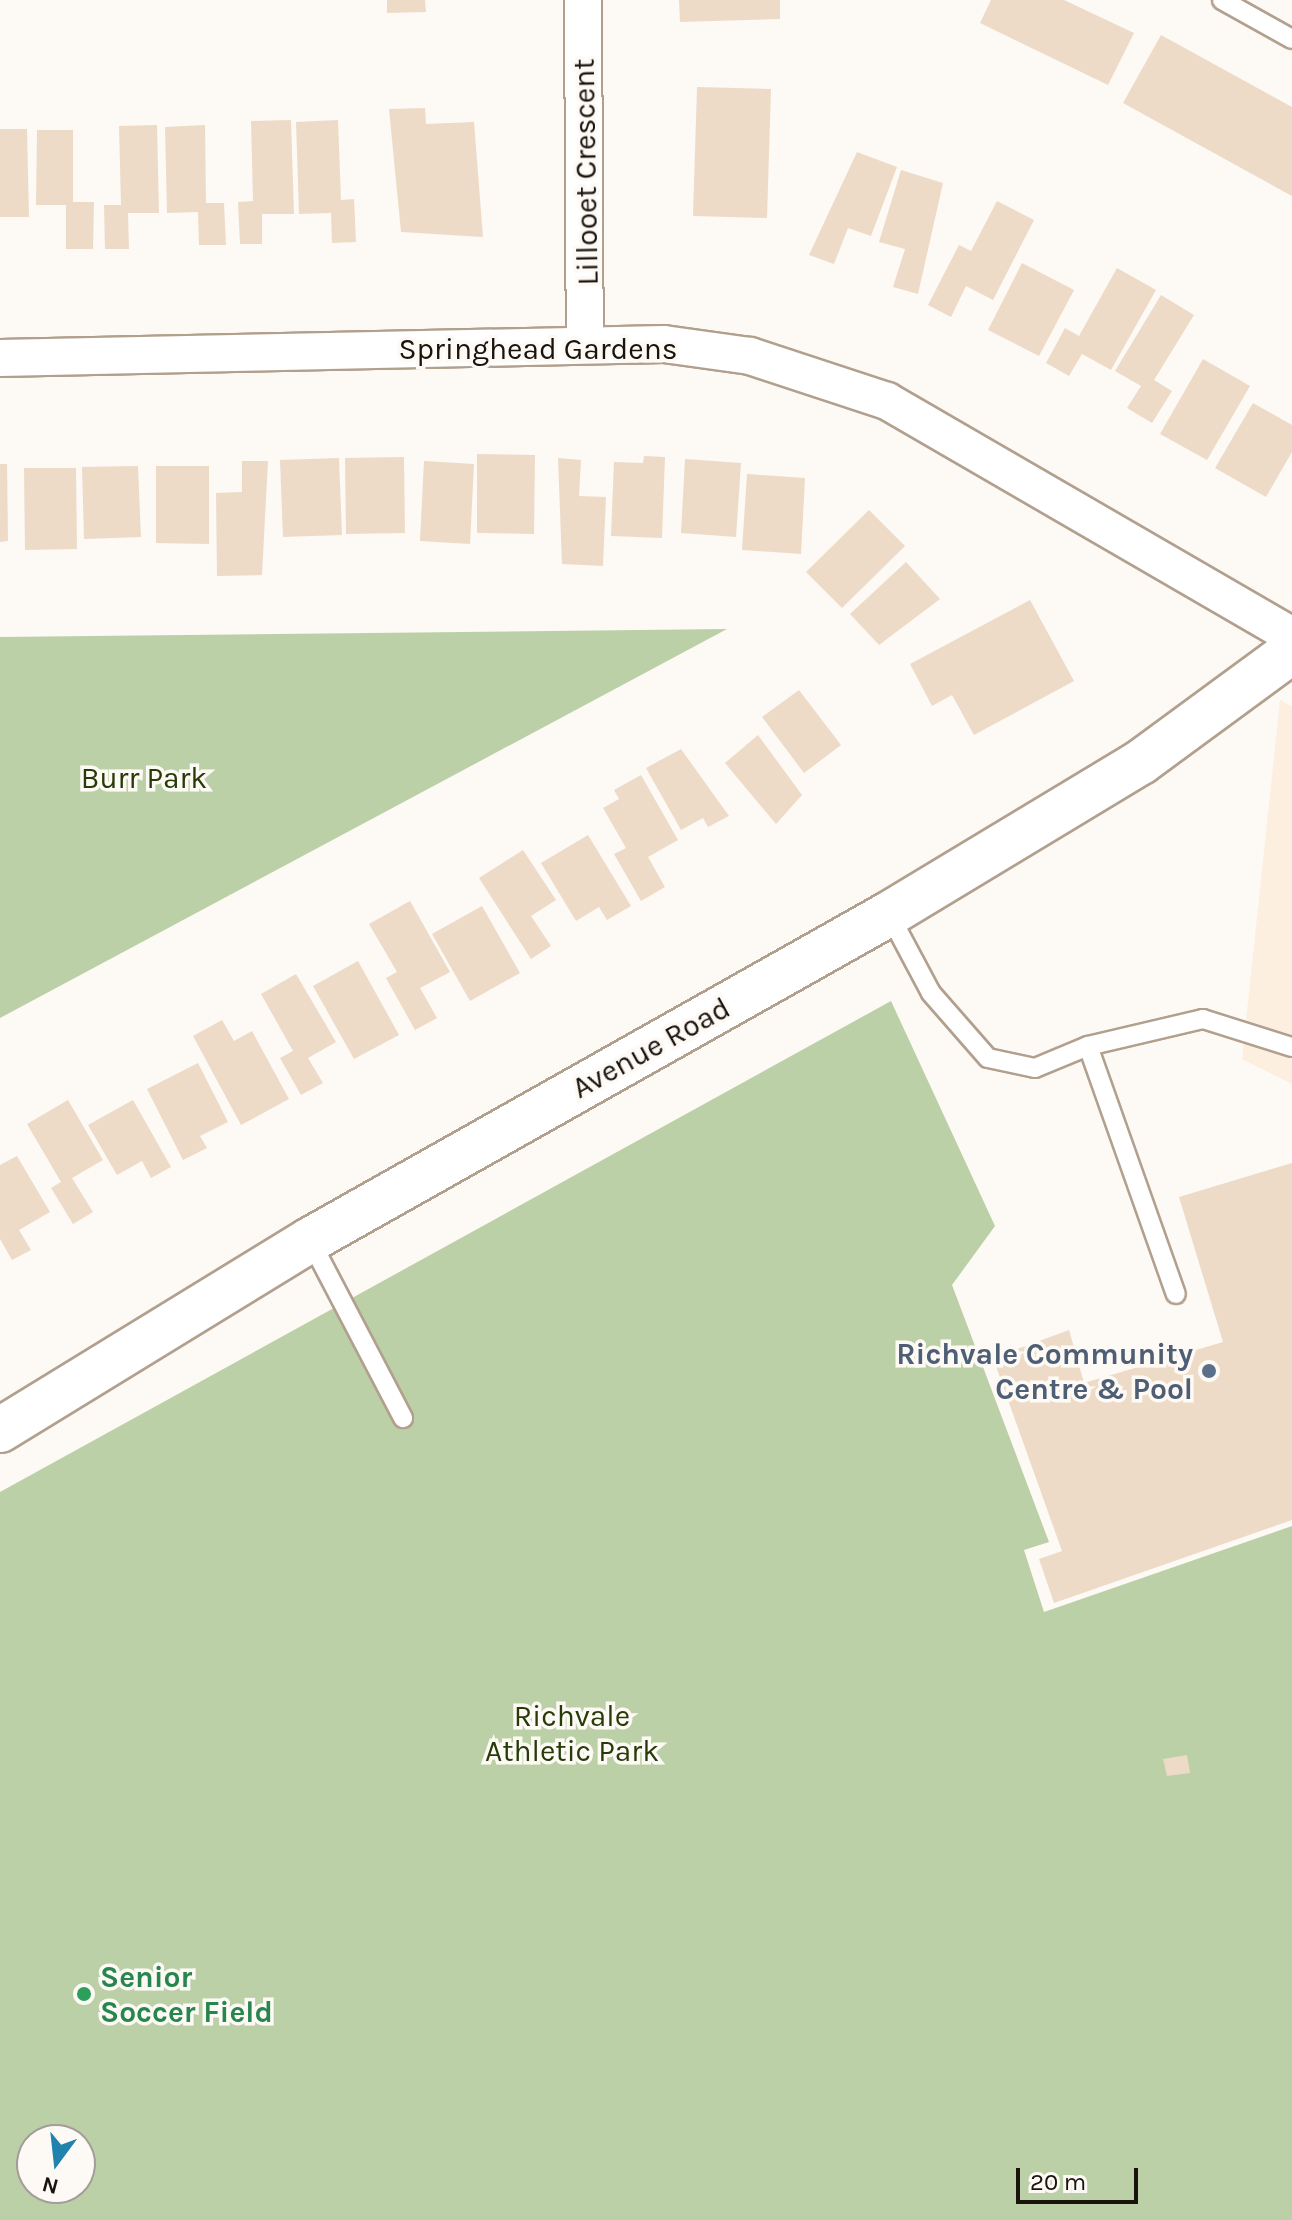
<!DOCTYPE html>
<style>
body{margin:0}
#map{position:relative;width:1292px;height:2220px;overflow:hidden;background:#fdf9f5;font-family:Karla,sans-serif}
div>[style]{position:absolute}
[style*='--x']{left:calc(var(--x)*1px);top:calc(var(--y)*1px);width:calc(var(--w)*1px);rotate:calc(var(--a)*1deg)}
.built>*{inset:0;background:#fdefdf}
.green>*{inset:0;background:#bbd0a6}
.building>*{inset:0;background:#eddbc7}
.roads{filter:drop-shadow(2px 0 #b2a08e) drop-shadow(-2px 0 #b2a08e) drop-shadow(0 2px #b2a08e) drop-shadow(0 -2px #b2a08e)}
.service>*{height:18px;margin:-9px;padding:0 9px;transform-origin:9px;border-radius:9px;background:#fff}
.minor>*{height:36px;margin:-18px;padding:0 18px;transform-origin:18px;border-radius:18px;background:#fff}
.tertiary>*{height:44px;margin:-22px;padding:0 22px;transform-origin:22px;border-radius:22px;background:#fff}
.dots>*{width:22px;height:22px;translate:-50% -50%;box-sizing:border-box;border:4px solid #fdf9f5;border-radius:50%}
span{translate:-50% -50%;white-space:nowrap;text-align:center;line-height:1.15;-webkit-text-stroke:7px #fdf9f5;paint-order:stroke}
.street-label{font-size:30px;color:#19130c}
.park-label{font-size:30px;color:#273b09}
.service-label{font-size:30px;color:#4e5e75;font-weight:700}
.right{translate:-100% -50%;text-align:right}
.leisure-label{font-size:30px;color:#27864d;font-weight:700}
.left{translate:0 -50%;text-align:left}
.north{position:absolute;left:16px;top:2124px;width:80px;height:80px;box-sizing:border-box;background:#fdf9f5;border:2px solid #a29d98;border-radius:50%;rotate:195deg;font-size:22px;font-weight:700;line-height:32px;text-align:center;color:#19130c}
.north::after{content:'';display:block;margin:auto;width:28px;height:36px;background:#2082ad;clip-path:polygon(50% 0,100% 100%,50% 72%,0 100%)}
.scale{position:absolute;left:1016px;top:2168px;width:122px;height:36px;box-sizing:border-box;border:4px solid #19130c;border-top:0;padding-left:10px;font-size:24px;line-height:28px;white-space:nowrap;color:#19130c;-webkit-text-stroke:6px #fdf9f5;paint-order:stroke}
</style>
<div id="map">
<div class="built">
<div style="clip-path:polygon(1280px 700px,1292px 707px,1292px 1084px,1242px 1059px)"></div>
</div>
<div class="green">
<div style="clip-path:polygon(727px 629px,0 1018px,0 637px)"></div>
<div style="clip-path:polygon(evenodd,891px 1001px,995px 1226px,952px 1285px,1049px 1542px,1024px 1550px,1044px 1612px,1292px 1526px,1292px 2220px,0 2220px,0 1492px,891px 1001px,32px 2140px,80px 2140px,80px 2188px,32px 2188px,32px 2140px)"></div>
</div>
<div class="building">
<div style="clip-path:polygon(387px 0,425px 0,426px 12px,387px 13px)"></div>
<div style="clip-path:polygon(679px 0,780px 0,780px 19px,680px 22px)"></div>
<div style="clip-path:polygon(991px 0,1064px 0,1134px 33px,1108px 85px,980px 23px)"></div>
<div style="clip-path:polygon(1161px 35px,1292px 107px,1292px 196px,1123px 103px)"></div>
<div style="clip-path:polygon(697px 87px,771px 89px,767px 218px,693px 216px)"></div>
<div style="clip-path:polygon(425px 108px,426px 124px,474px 122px,483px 237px,401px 232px,389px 109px)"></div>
<div style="clip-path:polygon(291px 120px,294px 214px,262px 214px,262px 244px,240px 244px,238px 202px,253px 201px,251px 121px)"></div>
<div style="clip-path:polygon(338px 120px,341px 200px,354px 199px,356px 242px,332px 243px,331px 213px,299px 214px,296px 122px)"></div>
<div style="clip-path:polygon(157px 125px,159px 213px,128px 213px,129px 249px,105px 249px,104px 205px,121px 205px,119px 126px)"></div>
<div style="clip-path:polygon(205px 125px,206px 203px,224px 203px,226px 245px,199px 245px,198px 212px,167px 213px,165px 127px)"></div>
<div style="clip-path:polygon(0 129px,27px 129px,29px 217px,0 217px)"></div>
<div style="clip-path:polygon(37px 130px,73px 130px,73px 202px,94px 202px,93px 249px,66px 249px,66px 205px,36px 205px)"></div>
<div style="clip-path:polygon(857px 152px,897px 167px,871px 236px,848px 228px,834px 264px,809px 255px)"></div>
<div style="clip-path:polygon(901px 170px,943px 183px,918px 294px,893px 287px,905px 249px,879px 242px)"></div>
<div style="clip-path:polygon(997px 201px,1034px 220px,993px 300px,966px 286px,951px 317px,928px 305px,959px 245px,971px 251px)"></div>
<div style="clip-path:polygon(1022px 263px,1074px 290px,1039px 356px,988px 330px)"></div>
<div style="clip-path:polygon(1117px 268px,1156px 290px,1111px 370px,1082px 354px,1069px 376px,1046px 363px,1065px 328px,1079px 336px)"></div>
<div style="clip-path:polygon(1161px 295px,1194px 315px,1154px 380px,1172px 391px,1152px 423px,1127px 408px,1141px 386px,1115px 371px)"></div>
<div style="clip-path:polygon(1203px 359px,1250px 386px,1207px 460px,1160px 434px)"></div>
<div style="clip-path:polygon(1253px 403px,1292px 425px,1292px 452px,1266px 497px,1215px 468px)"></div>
<div style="clip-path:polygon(477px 454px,535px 455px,534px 534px,477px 533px)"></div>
<div style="clip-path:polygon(644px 456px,665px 457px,662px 538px,611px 536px,614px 462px,643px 463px)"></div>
<div style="clip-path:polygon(404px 457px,405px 533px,346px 534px,345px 458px)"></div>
<div style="clip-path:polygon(339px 458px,342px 535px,283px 537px,280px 460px)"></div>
<div style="clip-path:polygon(558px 458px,581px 460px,579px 496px,606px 497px,603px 566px,562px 564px)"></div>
<div style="clip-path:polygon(685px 459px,741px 463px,736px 537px,681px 533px)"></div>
<div style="clip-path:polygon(242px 461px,268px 461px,262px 575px,217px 576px,216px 493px,242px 492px)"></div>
<div style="clip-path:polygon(424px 461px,474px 464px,470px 544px,420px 541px)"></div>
<div style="clip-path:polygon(0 464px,7px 464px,8px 541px,0 542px)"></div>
<div style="clip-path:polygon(138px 466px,141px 537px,84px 539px,82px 467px)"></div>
<div style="clip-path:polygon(156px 466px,209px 466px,209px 544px,156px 543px)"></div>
<div style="clip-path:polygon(24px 468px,76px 468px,77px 549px,25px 550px)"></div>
<div style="clip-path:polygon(747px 474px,805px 478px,801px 554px,742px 550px)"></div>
<div style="clip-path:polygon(869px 510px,905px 546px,842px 608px,806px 572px)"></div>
<div style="clip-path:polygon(906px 562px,940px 599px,879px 645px,850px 614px)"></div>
<div style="clip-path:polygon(1030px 600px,1074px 681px,974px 735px,952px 695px,932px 706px,910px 664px)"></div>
<div style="clip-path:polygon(799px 690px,841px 745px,804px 773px,762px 717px)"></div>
<div style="clip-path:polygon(758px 735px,802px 795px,776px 824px,725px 763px)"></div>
<div style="clip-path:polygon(681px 749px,729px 816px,708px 827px,703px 818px,681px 830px,646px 768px)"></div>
<div style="clip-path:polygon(641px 775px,678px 840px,648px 857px,665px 887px,641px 901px,614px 854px,626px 848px,603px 808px,619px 799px,614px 790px)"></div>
<div style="clip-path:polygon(588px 835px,631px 906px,607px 920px,599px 907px,576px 921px,541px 863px)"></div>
<div style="clip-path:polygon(523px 850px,556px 900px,531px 916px,551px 946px,531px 959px,479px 878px)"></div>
<div style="clip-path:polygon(410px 901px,450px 972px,420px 988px,437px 1018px,415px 1030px,386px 978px,397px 972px,369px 924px)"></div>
<div style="clip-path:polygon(482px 906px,520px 973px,470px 1001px,432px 934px)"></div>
<div style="clip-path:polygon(358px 961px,399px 1035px,354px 1059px,313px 986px)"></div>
<div style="clip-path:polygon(296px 974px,336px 1042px,308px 1058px,323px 1083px,301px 1095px,280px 1058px,293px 1051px,261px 994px)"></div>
<div style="clip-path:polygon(222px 1020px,234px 1041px,252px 1031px,289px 1099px,241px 1125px,193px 1036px)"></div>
<div style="clip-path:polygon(198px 1063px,228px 1122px,200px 1136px,207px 1148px,183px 1160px,147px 1089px)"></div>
<div style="clip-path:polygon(68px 1100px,103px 1160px,72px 1178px,93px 1212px,73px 1224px,51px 1188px,61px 1182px,27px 1124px)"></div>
<div style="clip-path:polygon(133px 1100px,171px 1167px,151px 1178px,142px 1161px,117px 1175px,88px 1125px)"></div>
<div style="clip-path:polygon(17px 1156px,50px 1212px,19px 1230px,31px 1250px,12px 1260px,0 1239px,0 1165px)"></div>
<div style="clip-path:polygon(1292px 1163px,1292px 1520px,1054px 1603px,1039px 1559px,1062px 1551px,993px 1358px,1069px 1330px,1084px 1383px,1223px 1342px,1179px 1197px)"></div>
<div style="clip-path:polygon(1187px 1755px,1190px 1773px,1167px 1776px,1163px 1759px)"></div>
</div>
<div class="roads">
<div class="service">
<div style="--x:1222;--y:0;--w:80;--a:29.1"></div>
<div style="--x:889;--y:914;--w:89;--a:62"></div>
<div style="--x:931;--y:993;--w:86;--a:48.8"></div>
<div style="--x:988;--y:1058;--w:48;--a:12"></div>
<div style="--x:1035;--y:1068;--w:57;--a:-22.5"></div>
<div style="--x:1088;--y:1046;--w:118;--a:-13.2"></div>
<div style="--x:1203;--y:1019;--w:93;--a:17.5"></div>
<div style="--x:1088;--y:1046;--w:263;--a:70.5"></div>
<div style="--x:310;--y:1240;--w:201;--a:62.4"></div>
</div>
<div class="minor">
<div style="--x:583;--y:0;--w:345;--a:89.7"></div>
<div style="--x:0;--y:358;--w:664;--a:-1.21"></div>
<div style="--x:664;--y:344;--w:87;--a:7.9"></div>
<div style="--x:750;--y:356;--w:144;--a:18.2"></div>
<div style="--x:887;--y:401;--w:468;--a:30.1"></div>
</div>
<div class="tertiary">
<div style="--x:0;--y:1430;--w:364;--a:-31.5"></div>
<div style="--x:310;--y:1240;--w:664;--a:-29.38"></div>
<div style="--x:889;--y:914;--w:294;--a:-31.1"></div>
<div style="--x:1141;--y:762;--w:187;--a:-36.3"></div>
</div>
</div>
<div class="dots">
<div style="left:1209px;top:1371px;background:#5c6f8a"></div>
<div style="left:84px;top:1994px;background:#2e9e5b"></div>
</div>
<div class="street-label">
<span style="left:586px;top:172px;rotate:-91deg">Lillooet Crescent</span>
<span style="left:538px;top:349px">Springhead Gardens</span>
<span style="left:651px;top:1048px;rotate:-29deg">Avenue Road</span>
</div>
<div class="park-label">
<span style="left:144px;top:778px">Burr Park</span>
<span style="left:572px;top:1733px">Richvale<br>Athletic Park</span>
</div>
<div class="service-label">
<span class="right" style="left:1193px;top:1371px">Richvale Community<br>Centre &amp; Pool</span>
</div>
<div class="leisure-label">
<span class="left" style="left:100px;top:1994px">Senior<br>Soccer Field</span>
</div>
<div class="north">N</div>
<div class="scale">20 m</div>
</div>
